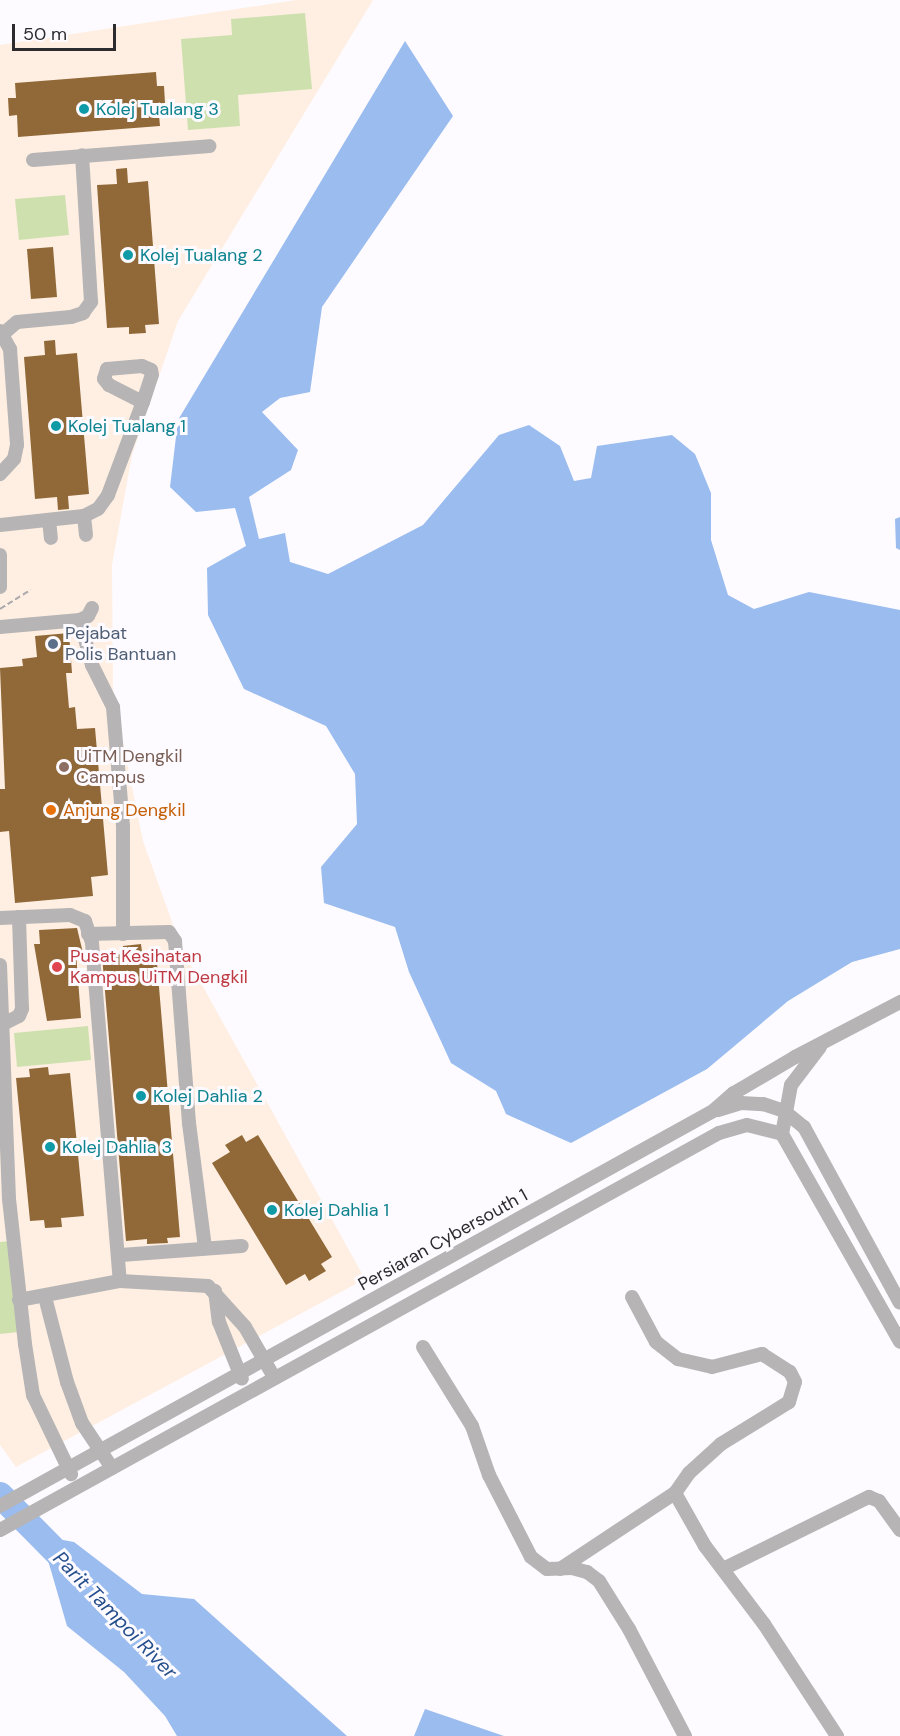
<!DOCTYPE html>
<style>
body{margin:0}
#map{position:relative;width:900px;height:1736px;overflow:hidden;background:#fdfbff;font-family:"DM Sans",sans-serif}
div>[style]{position:absolute}
[style*='--x']{left:calc(var(--x)*1px);top:calc(var(--y)*1px);width:calc(var(--w)*1px);rotate:calc(var(--a)*1deg)}
.education>*{inset:0;background:#feefe2}
.green>*{inset:0;background:#cfe0af}
.water>*{inset:0;background:#9abcef}
.river>*{height:26px;margin:-13px;padding:0 13px;transform-origin:13px;border-radius:13px;background:#9abcef}
.building>*{inset:0;background:#916939}
.path>*{height:2px;margin-top:-1px;transform-origin:0;background:repeating-linear-gradient(90deg,#aba9ac 0 6px,transparent 0 9px)}
.minor>*{height:14px;margin:-7px;padding:0 7px;transform-origin:7px;border-radius:7px;background:#b6b4b5}
.dots>*{width:16px;height:16px;translate:-50% -50%;box-sizing:border-box;border:3px solid #fdfbff;border-radius:50%}
span{translate:-50% -50%;white-space:nowrap;text-align:center;line-height:1.15;-webkit-text-stroke:6px #fdfbff;paint-order:stroke}
.culture-label{font-size:18px;color:#0d838f}
.left{translate:0 -50%;text-align:left}
.service-label{font-size:18px;color:#4e5e75}
.education-label{font-size:18px;color:#785e54}
.food-label{font-size:18px;color:#c56008}
.health-label{font-size:18px;color:#be3a42}
.street-label{font-size:18px;color:#2c2b2d}
.water-label{font-size:20px;color:#254e8c;font-style:italic}
.scale{position:absolute;left:12px;top:24px;width:104px;height:27px;box-sizing:border-box;border:3px solid #2c2b2d;border-top:0;padding-left:8px;font-size:18px;line-height:21px;white-space:nowrap;color:#2c2b2d;-webkit-text-stroke:4px #fdfbff;paint-order:stroke}
</style>
<div id="map">
<div class="education">
<div style="clip-path:polygon(296px 0,373px 0,178px 321px,132px 455px,112px 565px,113px 693px,143px 841px,181px 947px,365px 1279px,16px 1467px,0 1445px,0 45px)"></div>
</div>
<div class="green">
<div style="clip-path:polygon(305px 13px,312px 89px,238px 95px,240px 126px,188px 130px,181px 39px,232px 35px,231px 19px)"></div>
<div style="clip-path:polygon(65px 195px,69px 235px,19px 240px,15px 199px)"></div>
<div style="clip-path:polygon(88px 1026px,91px 1060px,17px 1067px,14px 1033px)"></div>
<div style="clip-path:polygon(10px 1241px,18px 1332px,0 1334px,0 1242px)"></div>
</div>
<div class="water">
<div style="clip-path:polygon(405px 41px,453px 116px,322px 307px,310px 392px,280px 398px,262px 412px,298px 450px,291px 470px,249px 497px,259px 539px,285px 533px,290px 562px,328px 574px,423px 525px,499px 435px,529px 425px,560px 446px,574px 481px,591px 478px,597px 446px,672px 435px,695px 454px,711px 493px,711px 540px,728px 595px,754px 609px,809px 592px,900px 610px,900px 949px,852px 962px,788px 1001px,707px 1069px,571px 1143px,506px 1114px,496px 1091px,451px 1063px,409px 972px,395px 927px,324px 903px,321px 867px,357px 824px,355px 774px,326px 726px,244px 689px,208px 615px,207px 568px,246px 546px,235px 508px,196px 512px,170px 487px,178px 420px)"></div>
<div style="clip-path:polygon(900px 517px,900px 550px,896px 548px,895px 519px)"></div>
<div style="clip-path:polygon(41px 1536px,74px 1542px,142px 1594px,194px 1599px,347px 1736px,177px 1736px,165px 1716px,124px 1672px,67px 1626px)"></div>
<div style="clip-path:polygon(425px 1709px,504px 1736px,414px 1736px)"></div>
</div>
<div class="river">
<div style="--x:0;--y:1495;--w:93;--a:45.4"></div>
</div>
<div class="building">
<div style="clip-path:polygon(156px 72px,157px 86px,164px 86px,165px 103px,158px 104px,160px 126px,18px 137px,17px 115px,9px 116px,8px 98px,16px 98px,15px 83px)"></div>
<div style="clip-path:polygon(127px 168px,128px 183px,148px 181px,159px 324px,145px 325px,146px 333px,129px 334px,129px 327px,107px 328px,97px 185px,117px 184px,116px 169px)"></div>
<div style="clip-path:polygon(53px 247px,57px 297px,31px 299px,27px 249px)"></div>
<div style="clip-path:polygon(55px 340px,56px 355px,77px 353px,89px 494px,68px 496px,69px 509px,58px 510px,57px 497px,35px 499px,24px 357px,45px 355px,44px 341px)"></div>
<div style="clip-path:polygon(69px 633px,72px 673px,66px 673px,69px 708px,75px 707px,77px 729px,95px 728px,108px 875px,91px 877px,93px 896px,15px 903px,9px 831px,0 832px,0 789px,5px 789px,0 668px,23px 666px,22px 659px,37px 657px,35px 636px)"></div>
<div style="clip-path:polygon(77px 928px,83px 953px,76px 953px,81px 1018px,47px 1021px,34px 944px,40px 944px,39px 930px)"></div>
<div style="clip-path:polygon(141px 944px,142px 952px,156px 951px,180px 1237px,167px 1238px,168px 1243px,147px 1244px,147px 1239px,126px 1241px,102px 956px,123px 954px,123px 946px)"></div>
<div style="clip-path:polygon(48px 1067px,49px 1075px,70px 1073px,84px 1216px,61px 1218px,62px 1227px,45px 1228px,44px 1220px,30px 1221px,16px 1078px,30px 1077px,29px 1069px)"></div>
<div style="clip-path:polygon(242px 1135px,246px 1142px,258px 1135px,332px 1257px,321px 1264px,326px 1271px,309px 1281px,305px 1274px,286px 1285px,212px 1163px,230px 1152px,225px 1145px)"></div>
</div>
<div class="path">
<div style="--x:0;--y:609;--w:36;--a:-32"></div>
</div>
<div class="minor">
<div style="--x:33;--y:160;--w:177;--a:-4.5"></div>
<div style="--x:0;--y:331;--w:21;--a:61"></div>
<div style="--x:10;--y:349;--w:96;--a:85.8"></div>
<div style="--x:17;--y:445;--w:14;--a:102"></div>
<div style="--x:14;--y:459;--w:21;--a:133"></div>
<div style="--x:3;--y:334;--w:18;--a:-41"></div>
<div style="--x:17;--y:322;--w:54;--a:-5.3"></div>
<div style="--x:71;--y:317;--w:13;--a:-18"></div>
<div style="--x:83;--y:313;--w:14;--a:-54"></div>
<div style="--x:91;--y:302;--w:147;--a:-93.5"></div>
<div style="--x:84;--y:516;--w:19;--a:84"></div>
<div style="--x:49;--y:520;--w:18;--a:84"></div>
<div style="--x:0;--y:525;--w:84;--a:-6.1"></div>
<div style="--x:84;--y:516;--w:16;--a:-27"></div>
<div style="--x:98;--y:509;--w:17;--a:-54"></div>
<div style="--x:108;--y:495;--w:99;--a:-69.4"></div>
<div style="--x:143;--y:402;--w:28;--a:-72"></div>
<div style="--x:152;--y:375;--w:5;--a:-101"></div>
<div style="--x:151;--y:370;--w:10;--a:-156"></div>
<div style="--x:142;--y:366;--w:35;--a:175"></div>
<div style="--x:107;--y:369;--w:10;--a:107"></div>
<div style="--x:104;--y:379;--w:8;--a:50"></div>
<div style="--x:109;--y:385;--w:38;--a:27"></div>
<div style="--x:0;--y:555;--w:32;--a:90"></div>
<div style="--x:80;--y:620;--w:47;--a:75.1"></div>
<div style="--x:92;--y:665;--w:47;--a:63.4"></div>
<div style="--x:113;--y:707;--w:120;--a:85.2"></div>
<div style="--x:123;--y:827;--w:107;--a:90"></div>
<div style="--x:0;--y:627;--w:80;--a:-5"></div>
<div style="--x:80;--y:620;--w:9;--a:-27"></div>
<div style="--x:88;--y:616;--w:9;--a:-63"></div>
<div style="--x:0;--y:918;--w:70;--a:-2.5"></div>
<div style="--x:70;--y:915;--w:16;--a:22"></div>
<div style="--x:85;--y:921;--w:23;--a:72"></div>
<div style="--x:92;--y:943;--w:339;--a:85.3"></div>
<div style="--x:88;--y:934;--w:81;--a:-1.4"></div>
<div style="--x:169;--y:932;--w:11;--a:56"></div>
<div style="--x:175;--y:941;--w:183;--a:85.6"></div>
<div style="--x:189;--y:1123;--w:126;--a:82.7"></div>
<div style="--x:0;--y:965;--w:234;--a:87.8"></div>
<div style="--x:9;--y:1199;--w:146;--a:83.7"></div>
<div style="--x:25;--y:1344;--w:52;--a:81.1"></div>
<div style="--x:33;--y:1395;--w:88;--a:64.3"></div>
<div style="--x:1;--y:1025;--w:20;--a:-27"></div>
<div style="--x:19;--y:1016;--w:8;--a:-67"></div>
<div style="--x:22;--y:1009;--w:92;--a:-91.9"></div>
<div style="--x:820;--y:1047;--w:48;--a:127.3"></div>
<div style="--x:791;--y:1085;--w:50;--a:100.4"></div>
<div style="--x:782;--y:1134;--w:239;--a:60.4"></div>
<div style="--x:718;--y:1110;--w:24;--a:-17"></div>
<div style="--x:741;--y:1103;--w:22;--a:3"></div>
<div style="--x:763;--y:1104;--w:22;--a:18"></div>
<div style="--x:784;--y:1111;--w:26;--a:39"></div>
<div style="--x:804;--y:1127;--w:200;--a:61.4"></div>
<div style="--x:121;--y:1255;--w:121;--a:-4.3"></div>
<div style="--x:215;--y:1291;--w:31;--a:83"></div>
<div style="--x:219;--y:1322;--w:61;--a:68"></div>
<div style="--x:45;--y:1297;--w:88;--a:75.5"></div>
<div style="--x:67;--y:1382;--w:44;--a:69.9"></div>
<div style="--x:82;--y:1423;--w:54;--a:56.3"></div>
<div style="--x:632;--y:1297;--w:51;--a:61.9"></div>
<div style="--x:656;--y:1342;--w:28;--a:38"></div>
<div style="--x:678;--y:1359;--w:35;--a:13"></div>
<div style="--x:712;--y:1367;--w:52;--a:-14.6"></div>
<div style="--x:762;--y:1354;--w:33;--a:33"></div>
<div style="--x:790;--y:1372;--w:11;--a:63"></div>
<div style="--x:795;--y:1382;--w:21;--a:107"></div>
<div style="--x:789;--y:1402;--w:80;--a:148.3"></div>
<div style="--x:721;--y:1444;--w:43;--a:137.8"></div>
<div style="--x:689;--y:1473;--w:24;--a:125"></div>
<div style="--x:19;--y:1300;--w:103;--a:-10.7"></div>
<div style="--x:120;--y:1281;--w:88;--a:3.3"></div>
<div style="--x:208;--y:1286;--w:55;--a:47.9"></div>
<div style="--x:245;--y:1327;--w:58;--a:59.9"></div>
<div style="--x:423;--y:1347;--w:93;--a:58.2"></div>
<div style="--x:472;--y:1426;--w:52;--a:70.9"></div>
<div style="--x:489;--y:1475;--w:92;--a:62.9"></div>
<div style="--x:531;--y:1557;--w:20;--a:37"></div>
<div style="--x:547;--y:1569;--w:25;--a:-2"></div>
<div style="--x:572;--y:1568;--w:16;--a:15"></div>
<div style="--x:587;--y:1572;--w:15;--a:37"></div>
<div style="--x:599;--y:1581;--w:57;--a:58"></div>
<div style="--x:629;--y:1629;--w:121;--a:62.4"></div>
<div style="--x:0;--y:1506;--w:815;--a:-28.99"></div>
<div style="--x:713;--y:1111;--w:28;--a:-41"></div>
<div style="--x:734;--y:1093;--w:71;--a:-30.5"></div>
<div style="--x:795;--y:1057;--w:119;--a:-27.6"></div>
<div style="--x:0;--y:1530;--w:821;--a:-28.91"></div>
<div style="--x:719;--y:1133;--w:29;--a:-16"></div>
<div style="--x:747;--y:1125;--w:36;--a:14"></div>
<div style="--x:560;--y:1569;--w:138;--a:-33.5"></div>
<div style="--x:675;--y:1493;--w:61;--a:60.5"></div>
<div style="--x:705;--y:1546;--w:98;--a:52.9"></div>
<div style="--x:764;--y:1624;--w:134;--a:56.9"></div>
<div style="--x:723;--y:1569;--w:163;--a:-26.3"></div>
<div style="--x:869;--y:1497;--w:11;--a:22"></div>
<div style="--x:879;--y:1501;--w:36;--a:54"></div>
</div>
<div class="dots">
<div style="left:84px;top:109px;background:#0f9aa8"></div>
<div style="left:128px;top:255px;background:#0f9aa8"></div>
<div style="left:56px;top:426px;background:#0f9aa8"></div>
<div style="left:53px;top:644px;background:#5c6f8a"></div>
<div style="left:64px;top:767px;background:#8d6e63"></div>
<div style="left:51px;top:810px;background:#e8710a"></div>
<div style="left:57px;top:967px;background:#e0444e"></div>
<div style="left:141px;top:1096px;background:#0f9aa8"></div>
<div style="left:50px;top:1147px;background:#0f9aa8"></div>
<div style="left:272px;top:1210px;background:#0f9aa8"></div>
</div>
<div class="culture-label">
<span class="left" style="left:96px;top:109px">Kolej Tualang 3</span>
<span class="left" style="left:140px;top:255px">Kolej Tualang 2</span>
<span class="left" style="left:68px;top:426px">Kolej Tualang 1</span>
<span class="left" style="left:153px;top:1096px">Kolej Dahlia 2</span>
<span class="left" style="left:62px;top:1147px">Kolej Dahlia 3</span>
<span class="left" style="left:284px;top:1210px">Kolej Dahlia 1</span>
</div>
<div class="service-label">
<span class="left" style="left:65px;top:644px">Pejabat<br>Polis Bantuan</span>
</div>
<div class="education-label">
<span class="left" style="left:76px;top:767px">UiTM Dengkil<br>Campus</span>
</div>
<div class="food-label">
<span class="left" style="left:63px;top:810px">Anjung Dengkil</span>
</div>
<div class="health-label">
<span class="left" style="left:70px;top:967px">Pusat Kesihatan<br>Kampus UiTM Dengkil</span>
</div>
<div class="street-label">
<span style="left:443px;top:1240px;rotate:-29deg">Persiaran Cybersouth 1</span>
</div>
<div class="water-label">
<span style="left:115px;top:1615px;rotate:46deg">Parit Tampoi River</span>
</div>
<div class="scale">50 m</div>
</div>
